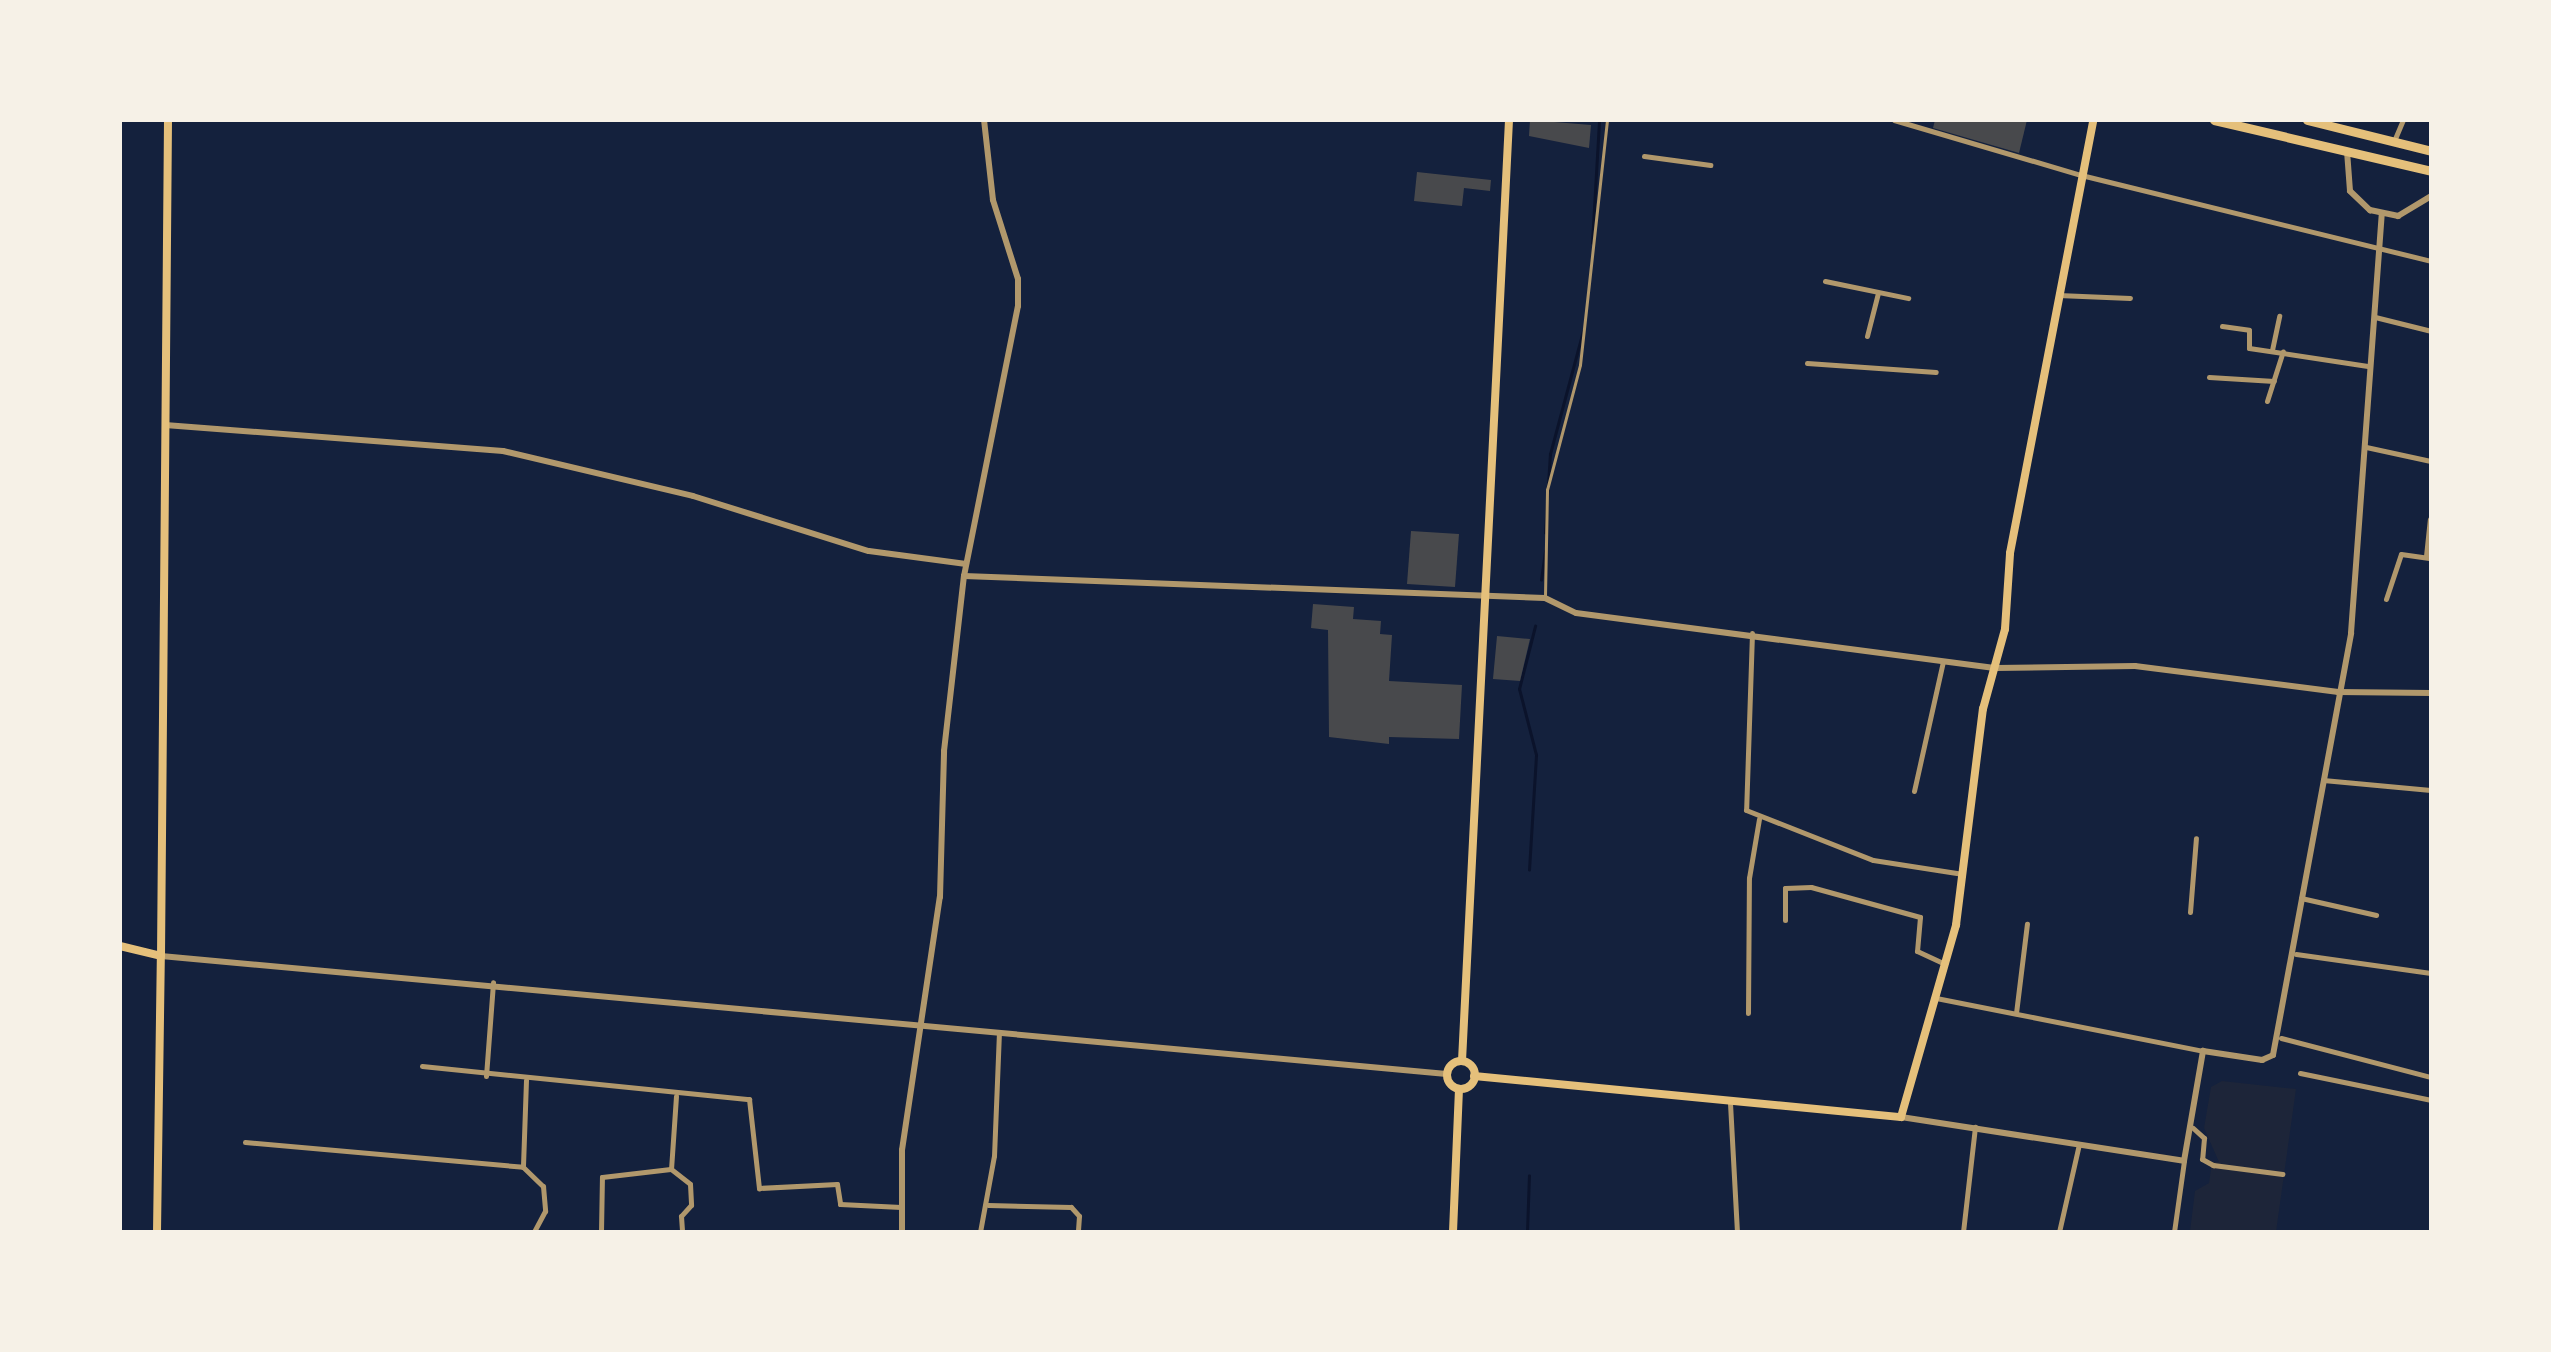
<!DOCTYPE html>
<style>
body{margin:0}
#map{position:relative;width:2551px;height:1352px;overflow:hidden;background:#14213d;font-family:"Varela Round",sans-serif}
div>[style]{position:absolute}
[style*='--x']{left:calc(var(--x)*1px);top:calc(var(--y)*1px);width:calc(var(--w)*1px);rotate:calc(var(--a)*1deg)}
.green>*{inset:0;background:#1d2539}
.stream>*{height:2.5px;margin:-1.25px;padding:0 1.25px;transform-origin:1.25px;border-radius:1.25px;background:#0b132b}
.building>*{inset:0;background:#48494c}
.service>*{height:2.5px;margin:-1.25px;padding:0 1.25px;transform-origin:1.25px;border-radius:1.25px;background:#b1986c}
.minor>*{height:5px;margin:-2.5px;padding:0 2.5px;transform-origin:2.5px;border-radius:2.5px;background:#b1986c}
.tertiary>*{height:6px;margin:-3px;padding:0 3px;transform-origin:3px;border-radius:3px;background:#b1986c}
.secondary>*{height:8px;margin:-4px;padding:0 4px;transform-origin:4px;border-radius:4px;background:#e5c07b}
.secondary>.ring{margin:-4px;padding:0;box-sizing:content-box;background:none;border:8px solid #e5c07b;border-radius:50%}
.trunk>*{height:9px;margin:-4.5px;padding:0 4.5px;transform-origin:4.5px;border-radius:4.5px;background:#e5c07b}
span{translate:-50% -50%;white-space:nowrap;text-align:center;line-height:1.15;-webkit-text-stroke:9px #f6f1e7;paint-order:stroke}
.frame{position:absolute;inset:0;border:122px solid #f6f1e7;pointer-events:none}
</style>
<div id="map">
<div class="green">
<div style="clip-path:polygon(2222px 1081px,2296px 1089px,2276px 1232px,2190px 1231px,2195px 1191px,2209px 1183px,2212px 1162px,2219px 1162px,2204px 1128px,2211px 1087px)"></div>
</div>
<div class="stream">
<div style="--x:1592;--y:243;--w:123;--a:-86.7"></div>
<div style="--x:1545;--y:533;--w:79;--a:-86.4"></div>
<div style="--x:1550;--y:454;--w:127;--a:-75"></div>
<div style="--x:1541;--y:580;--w:29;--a:-82"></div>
<div style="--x:1529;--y:870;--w:115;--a:-86.5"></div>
<div style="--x:1536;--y:755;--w:68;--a:-104.4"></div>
<div style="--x:1519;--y:689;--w:65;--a:-75.7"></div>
<div style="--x:1527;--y:1232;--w:56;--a:-88"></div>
</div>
<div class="building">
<div style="clip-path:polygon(1530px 120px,1591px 125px,1589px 148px,1529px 136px)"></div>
<div style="clip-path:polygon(1935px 120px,2027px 120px,2019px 153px,1933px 128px)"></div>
<div style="clip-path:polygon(1417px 172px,1491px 180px,1490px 191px,1464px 188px,1462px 206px,1414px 201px)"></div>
<div style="clip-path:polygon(1411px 531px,1459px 534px,1455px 587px,1407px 584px)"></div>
<div style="clip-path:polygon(1313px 604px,1354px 607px,1353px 619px,1381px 621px,1380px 634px,1392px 635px,1389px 681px,1462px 685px,1459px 739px,1389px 737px,1389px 744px,1329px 737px,1328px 630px,1311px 628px)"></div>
<div style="clip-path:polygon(1497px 636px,1530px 639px,1520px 681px,1493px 679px)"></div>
</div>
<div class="service">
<div style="--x:1545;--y:596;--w:106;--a:-88.9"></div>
<div style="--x:1547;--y:490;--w:129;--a:-75.2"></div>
<div style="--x:1580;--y:365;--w:246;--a:-83.7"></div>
</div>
<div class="minor">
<div style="--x:1894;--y:120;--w:195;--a:16.4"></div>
<div style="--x:2081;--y:175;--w:360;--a:13.8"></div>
<div style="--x:2394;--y:141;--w:23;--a:-67"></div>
<div style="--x:1644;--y:156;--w:67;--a:7.8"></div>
<div style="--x:1825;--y:281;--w:85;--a:11.6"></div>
<div style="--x:2058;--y:295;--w:72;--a:2.4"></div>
<div style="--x:2375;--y:317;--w:58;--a:14"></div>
<div style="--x:2222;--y:326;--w:27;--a:8"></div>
<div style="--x:2249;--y:330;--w:18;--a:90"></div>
<div style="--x:2249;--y:348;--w:120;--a:8.6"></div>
<div style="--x:1867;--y:336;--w:44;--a:-75.7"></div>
<div style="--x:2272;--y:350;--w:35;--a:-78"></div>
<div style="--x:1807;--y:363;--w:129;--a:4"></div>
<div style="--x:2209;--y:377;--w:65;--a:3.5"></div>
<div style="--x:2267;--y:401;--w:52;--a:-72.3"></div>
<div style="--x:2366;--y:447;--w:66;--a:12.2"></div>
<div style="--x:2426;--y:556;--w:37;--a:-84"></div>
<div style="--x:2386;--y:599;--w:47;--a:-71.6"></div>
<div style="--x:2401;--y:554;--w:30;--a:8"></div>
<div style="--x:1752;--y:633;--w:177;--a:91.9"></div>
<div style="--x:1746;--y:810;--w:136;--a:21.5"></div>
<div style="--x:1873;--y:860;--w:91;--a:8.8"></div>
<div style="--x:2323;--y:780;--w:108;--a:5.3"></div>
<div style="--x:1914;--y:791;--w:133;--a:-77.4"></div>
<div style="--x:2301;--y:898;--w:77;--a:12.8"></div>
<div style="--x:2190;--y:912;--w:74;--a:-85.4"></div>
<div style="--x:1785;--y:920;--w:32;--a:-90"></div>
<div style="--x:1785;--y:888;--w:26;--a:-2"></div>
<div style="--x:1811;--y:887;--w:113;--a:15.4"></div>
<div style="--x:1920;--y:917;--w:34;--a:95"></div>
<div style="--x:1917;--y:951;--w:31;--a:25"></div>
<div style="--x:2296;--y:954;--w:136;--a:8"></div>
<div style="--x:1936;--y:998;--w:272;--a:11.2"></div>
<div style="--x:1748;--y:1013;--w:135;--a:-89.6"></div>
<div style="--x:1749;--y:878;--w:60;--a:-80.4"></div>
<div style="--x:2016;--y:1013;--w:90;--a:-83"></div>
<div style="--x:2281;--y:1038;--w:155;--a:14.6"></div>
<div style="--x:422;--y:1066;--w:329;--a:5.8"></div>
<div style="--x:749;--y:1099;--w:90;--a:83.6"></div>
<div style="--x:759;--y:1188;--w:78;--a:-2.9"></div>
<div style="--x:837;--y:1184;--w:20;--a:81"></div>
<div style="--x:840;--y:1204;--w:61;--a:2.8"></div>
<div style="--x:2300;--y:1073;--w:134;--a:11.6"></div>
<div style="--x:486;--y:1076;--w:94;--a:-85.7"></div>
<div style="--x:526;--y:1080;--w:87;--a:92"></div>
<div style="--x:523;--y:1167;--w:28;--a:44"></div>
<div style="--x:543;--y:1186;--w:25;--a:85"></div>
<div style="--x:545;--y:1211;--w:24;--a:118"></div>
<div style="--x:676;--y:1096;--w:73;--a:93.9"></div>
<div style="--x:671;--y:1169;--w:24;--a:38"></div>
<div style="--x:690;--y:1184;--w:21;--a:87"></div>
<div style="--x:691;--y:1205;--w:15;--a:132"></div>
<div style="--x:681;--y:1216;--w:16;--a:86"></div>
<div style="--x:1730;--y:1103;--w:129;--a:86.9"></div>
<div style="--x:2193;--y:1128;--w:15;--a:42"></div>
<div style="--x:2204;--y:1138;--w:21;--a:95"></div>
<div style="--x:2202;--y:1159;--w:13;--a:29"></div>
<div style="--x:2213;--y:1165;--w:70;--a:7.4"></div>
<div style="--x:245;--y:1142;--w:279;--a:5.1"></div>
<div style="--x:988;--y:1205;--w:83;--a:1.4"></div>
<div style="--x:1071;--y:1207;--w:12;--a:48"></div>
<div style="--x:1079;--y:1216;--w:16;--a:94"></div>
<div style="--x:601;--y:1232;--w:55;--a:-89"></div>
<div style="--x:602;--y:1177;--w:69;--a:-6.6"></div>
<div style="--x:980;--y:1232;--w:77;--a:-79.6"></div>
<div style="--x:994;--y:1156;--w:123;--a:-87.7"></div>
<div style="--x:1963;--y:1232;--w:106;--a:-83.5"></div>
<div style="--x:2059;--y:1232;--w:90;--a:-77.2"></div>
<div style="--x:2174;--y:1232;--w:72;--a:-82"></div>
</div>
<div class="tertiary">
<div style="--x:2347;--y:151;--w:40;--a:85.7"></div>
<div style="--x:2350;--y:191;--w:28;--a:44"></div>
<div style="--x:2370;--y:210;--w:29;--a:12"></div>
<div style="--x:2398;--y:216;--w:39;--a:-31"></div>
<div style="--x:165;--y:425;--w:339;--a:4.4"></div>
<div style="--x:503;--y:451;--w:195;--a:13.3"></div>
<div style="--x:693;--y:496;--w:184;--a:17.4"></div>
<div style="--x:869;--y:551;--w:98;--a:7.6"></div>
<div style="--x:964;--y:576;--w:581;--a:2.17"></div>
<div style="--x:1545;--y:598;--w:34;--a:26"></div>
<div style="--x:1576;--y:613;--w:424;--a:7.5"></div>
<div style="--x:1996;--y:668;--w:139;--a:-0.8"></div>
<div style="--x:2135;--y:666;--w:205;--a:7.3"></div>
<div style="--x:2338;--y:692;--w:93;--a:0.6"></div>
<div style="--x:161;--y:956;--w:1291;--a:5.24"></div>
<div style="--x:1901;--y:1117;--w:286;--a:8.8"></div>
<div style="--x:2184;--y:1161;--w:112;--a:-80.2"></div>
<div style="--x:2203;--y:1051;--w:60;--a:8.7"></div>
<div style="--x:2262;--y:1060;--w:12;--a:-24"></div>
<div style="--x:2273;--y:1055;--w:429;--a:-79.5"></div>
<div style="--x:2351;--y:633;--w:419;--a:-85.8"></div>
<div style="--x:902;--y:1232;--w:82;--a:-90"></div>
<div style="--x:902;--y:1150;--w:256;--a:-81.5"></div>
<div style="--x:940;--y:897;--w:146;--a:-88.4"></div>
<div style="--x:944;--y:751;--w:176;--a:-83.5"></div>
<div style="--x:964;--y:576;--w:275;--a:-78.7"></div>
<div style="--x:1018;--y:306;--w:27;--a:-90"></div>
<div style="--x:1018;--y:279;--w:83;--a:-107.6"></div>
<div style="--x:993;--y:200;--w:81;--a:-96.4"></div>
</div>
<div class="secondary">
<div style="--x:120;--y:946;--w:42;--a:13.7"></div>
<div style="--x:161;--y:956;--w:836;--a:-89.52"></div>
<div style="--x:1462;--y:1061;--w:942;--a:-87.14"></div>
<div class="ring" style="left:1447px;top:1061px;width:20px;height:20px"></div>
<div style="--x:1474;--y:1076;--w:429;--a:5.5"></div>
<div style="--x:1901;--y:1117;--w:200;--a:-74"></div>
<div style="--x:1956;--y:925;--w:218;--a:-82.9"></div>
<div style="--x:1983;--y:709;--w:83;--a:-74.6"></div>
<div style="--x:2005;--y:629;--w:76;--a:-86.2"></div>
<div style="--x:2010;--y:553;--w:441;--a:-79.1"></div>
<div style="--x:157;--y:1232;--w:276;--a:-89.2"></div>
<div style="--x:1453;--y:1232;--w:143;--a:-87.6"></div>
</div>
<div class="trunk">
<div style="--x:2214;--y:120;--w:223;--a:13.2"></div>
<div style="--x:2307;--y:120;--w:128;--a:14"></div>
</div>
<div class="frame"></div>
</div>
